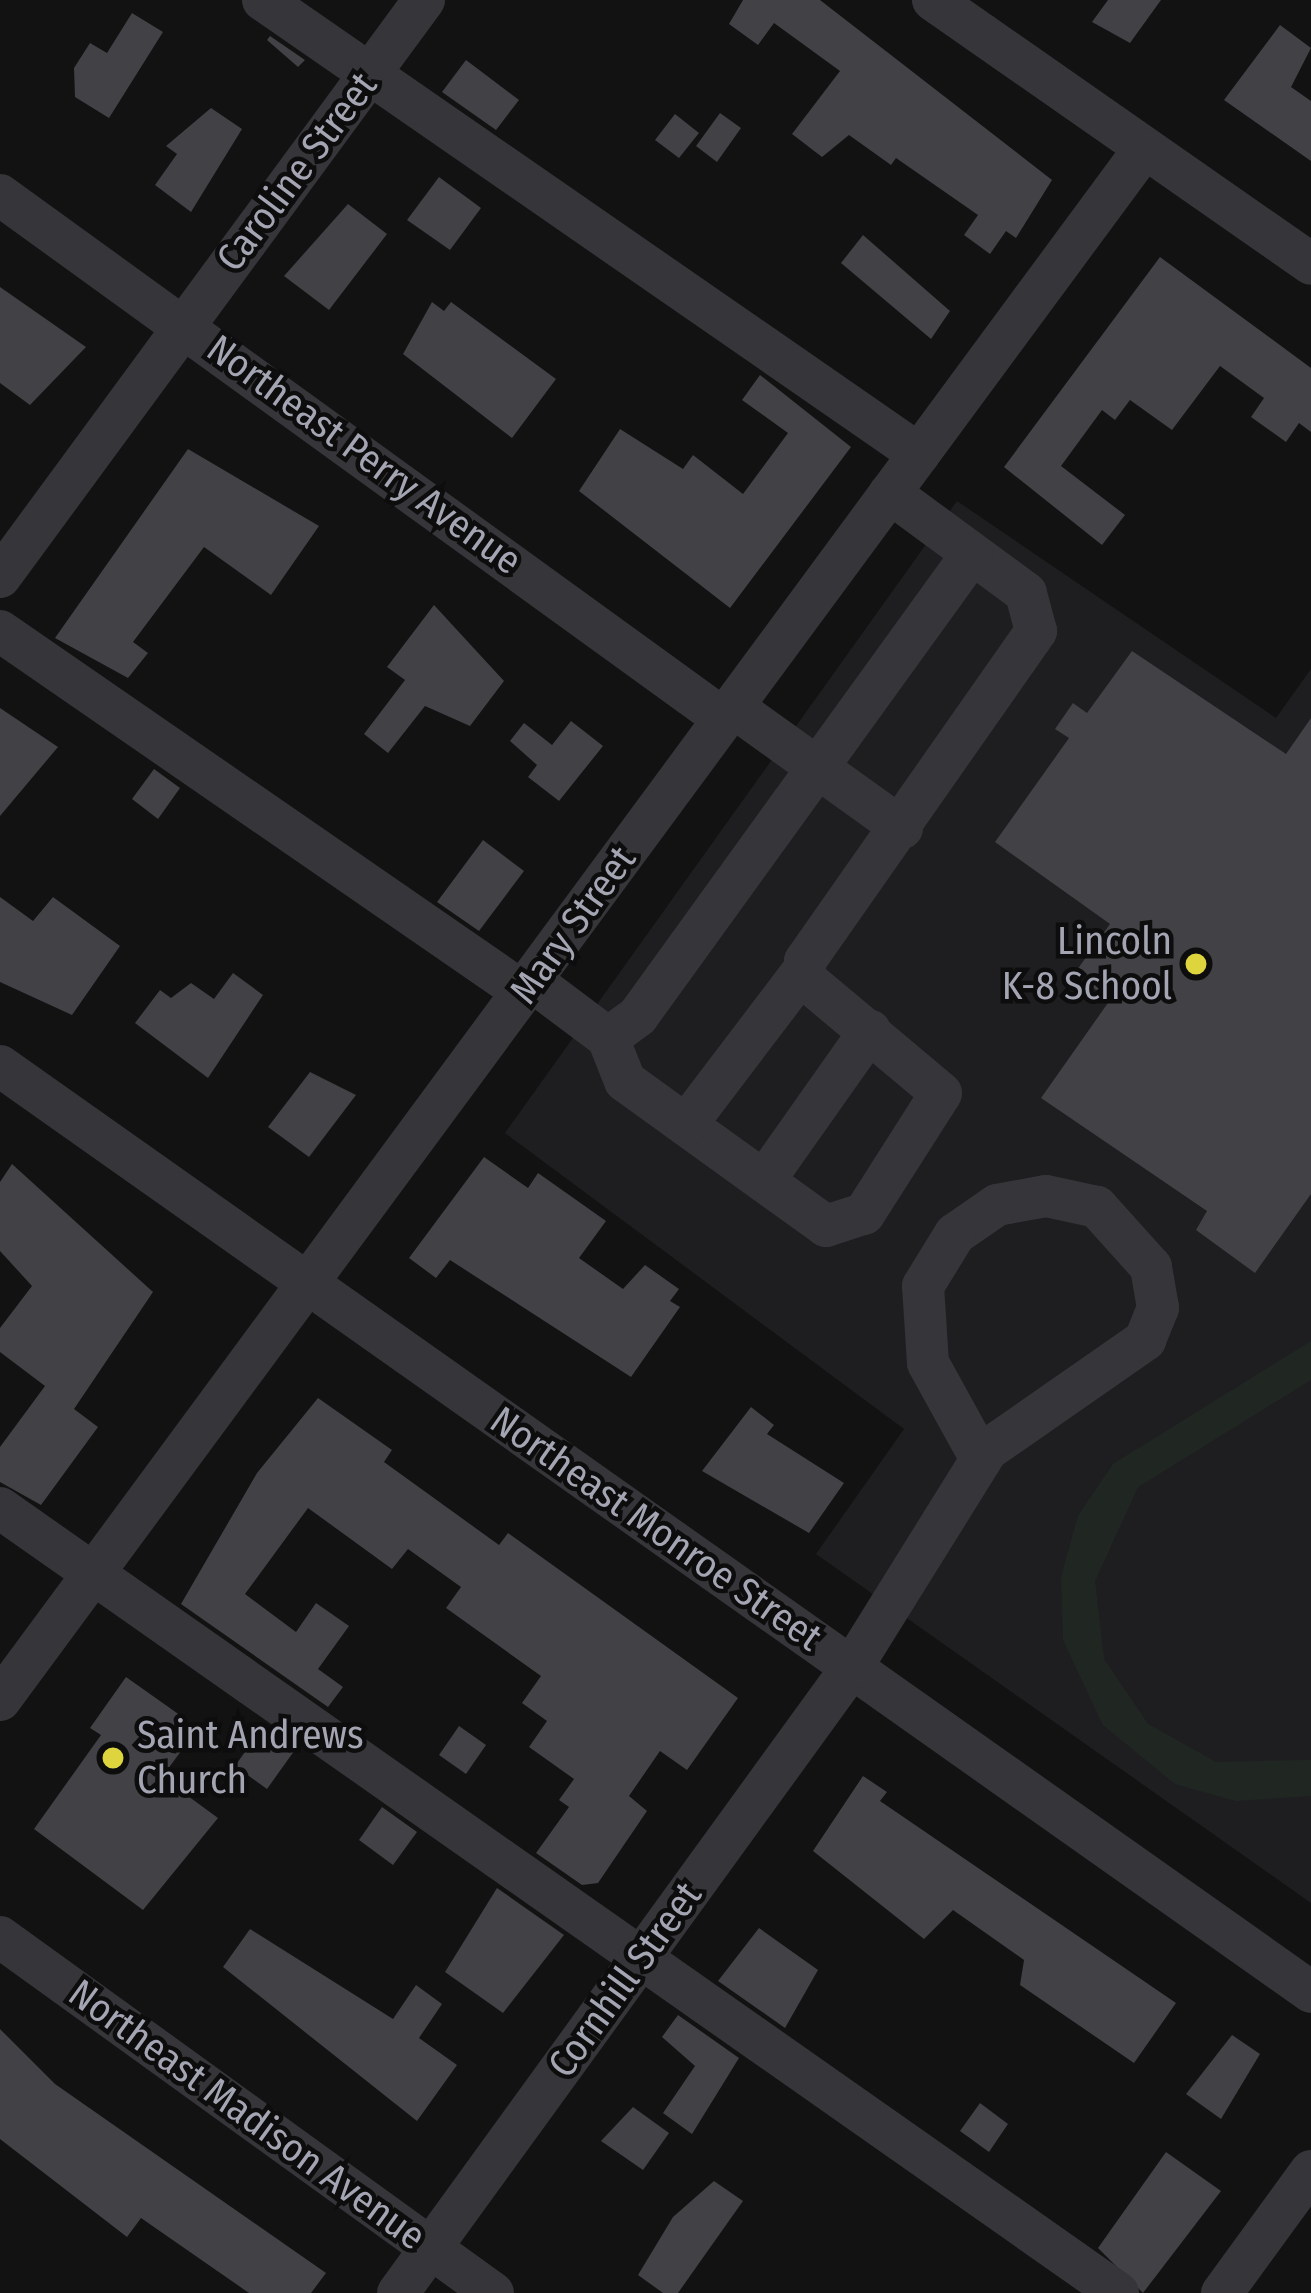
<!DOCTYPE html>
<style>
body{margin:0}
#map{position:relative;width:1311px;height:2293px;overflow:hidden;background:#121213;font-family:"Fira Sans Condensed",sans-serif}
div>[style]{position:absolute}
[style*='--x']{left:calc(var(--x)*1px);top:calc(var(--y)*1px);width:calc(var(--w)*1px);rotate:calc(var(--a)*1deg)}
.built>*{inset:0;background:#1e1e20}
.green>*{inset:0;background:#202723}
.building>*{inset:0;background:#414146}
.minor>*{height:42px;margin:-21px;padding:0 21px;transform-origin:21px;border-radius:21px;background:#363539}
.dots>*{width:33px;height:33px;translate:-50% -50%;box-sizing:border-box;border:6px solid #0d0d0e;border-radius:50%}
span{translate:-50% -50%;white-space:nowrap;text-align:center;line-height:1.15;-webkit-text-stroke:9px #0d0d0e;paint-order:stroke}
.street-label{font-size:39px;color:#a4a5b2}
.poi-label{font-size:39px;color:#a4a5b2}
.right{translate:-100% -50%;text-align:right}
.left{translate:0 -50%;text-align:left}
</style>
<div id="map">
<div class="built">
<div style="clip-path:polygon(957px 501px,1276px 718px,1311px 669px,1311px 1903px,816px 1554px,904px 1429px,505px 1133px)"></div>
</div>
<div class="green">
<div style="clip-path:polygon(1311px 1341px,1311px 1380px,1138px 1487px,1095px 1581px,1104px 1659px,1148px 1724px,1216px 1762px,1311px 1760px,1311px 1796px,1236px 1801px,1175px 1784px,1103px 1725px,1063px 1640px,1061px 1577px,1078px 1516px,1113px 1464px)"></div>
</div>
<div class="building">
<div style="clip-path:polygon(743px 0,820px 0,1052px 180px,1016px 238px,1006px 231px,990px 254px,964px 235px,978px 215px,896px 158px,891px 165px,849px 135px,822px 157px,792px 134px,840px 71px,774px 23px,758px 45px,729px 24px)"></div>
<div style="clip-path:polygon(1108px 0,1161px 0,1130px 43px,1092px 22px)"></div>
<div style="clip-path:polygon(132px 13px,163px 32px,109px 118px,75px 97px,74px 68px,90px 43px,107px 53px)"></div>
<div style="clip-path:polygon(1280px 25px,1311px 48px,1291px 87px,1311px 101px,1311px 161px,1224px 100px)"></div>
<div style="clip-path:polygon(270px 36px,305px 60px,298px 67px,267px 40px)"></div>
<div style="clip-path:polygon(466px 60px,519px 100px,496px 130px,442px 92px)"></div>
<div style="clip-path:polygon(211px 108px,242px 129px,191px 212px,155px 185px,177px 154px,166px 146px)"></div>
<div style="clip-path:polygon(720px 113px,741px 128px,717px 162px,696px 146px)"></div>
<div style="clip-path:polygon(675px 114px,699px 133px,679px 158px,655px 140px)"></div>
<div style="clip-path:polygon(439px 177px,481px 208px,450px 250px,407px 220px)"></div>
<div style="clip-path:polygon(348px 204px,387px 234px,329px 310px,284px 276px)"></div>
<div style="clip-path:polygon(863px 235px,950px 311px,931px 339px,841px 263px)"></div>
<div style="clip-path:polygon(1160px 257px,1311px 368px,1311px 432px,1299px 423px,1286px 442px,1251px 417px,1264px 398px,1220px 366px,1172px 430px,1130px 400px,1115px 420px,1102px 410px,1061px 466px,1125px 515px,1102px 545px,1004px 467px)"></div>
<div style="clip-path:polygon(0 287px,86px 347px,30px 405px,0 383px)"></div>
<div style="clip-path:polygon(432px 302px,444px 311px,451px 302px,556px 379px,512px 438px,403px 354px)"></div>
<div style="clip-path:polygon(760px 375px,851px 447px,730px 608px,579px 491px,620px 429px,683px 469px,693px 455px,743px 494px,788px 433px,742px 400px)"></div>
<div style="clip-path:polygon(188px 449px,319px 526px,271px 595px,204px 547px,133px 642px,148px 653px,128px 678px,55px 638px)"></div>
<div style="clip-path:polygon(434px 605px,504px 681px,470px 726px,425px 706px,388px 753px,364px 734px,405px 680px,387px 667px)"></div>
<div style="clip-path:polygon(1132px 651px,1286px 754px,1311px 718px,1311px 1194px,1255px 1273px,1196px 1230px,1207px 1211px,1041px 1098px,1110px 1000px,1074px 974px,1110px 924px,995px 842px,1069px 738px,1055px 729px,1073px 703px,1087px 713px)"></div>
<div style="clip-path:polygon(0 708px,58px 747px,0 816px)"></div>
<div style="clip-path:polygon(571px 721px,603px 746px,559px 801px,528px 777px,537px 765px,510px 741px,524px 723px,552px 745px)"></div>
<div style="clip-path:polygon(154px 769px,180px 788px,158px 819px,132px 799px)"></div>
<div style="clip-path:polygon(483px 840px,524px 871px,479px 931px,437px 902px)"></div>
<div style="clip-path:polygon(0 897px,33px 921px,53px 897px,120px 946px,72px 1015px,0 982px)"></div>
<div style="clip-path:polygon(233px 973px,263px 995px,208px 1078px,135px 1023px,160px 990px,171px 998px,191px 983px,214px 999px)"></div>
<div style="clip-path:polygon(310px 1072px,356px 1095px,309px 1157px,268px 1127px)"></div>
<div style="clip-path:polygon(484px 1157px,528px 1188px,538px 1173px,606px 1221px,579px 1258px,623px 1289px,645px 1265px,679px 1289px,670px 1301px,680px 1307px,631px 1377px,450px 1260px,436px 1278px,409px 1258px)"></div>
<div style="clip-path:polygon(12px 1164px,153px 1292px,74px 1409px,98px 1427px,41px 1505px,0 1482px,0 1447px,45px 1386px,0 1352px,0 1328px,32px 1286px,0 1251px,0 1182px)"></div>
<div style="clip-path:polygon(318px 1398px,392px 1450px,384px 1462px,499px 1545px,508px 1533px,738px 1698px,687px 1770px,660px 1751px,629px 1796px,647px 1811px,598px 1883px,582px 1885px,536px 1853px,569px 1807px,559px 1800px,574px 1779px,529px 1747px,547px 1721px,522px 1703px,541px 1676px,446px 1608px,461px 1587px,408px 1549px,392px 1569px,308px 1508px,245px 1594px,296px 1632px,316px 1603px,349px 1626px,318px 1669px,343px 1687px,328px 1707px,181px 1604px,257px 1473px)"></div>
<div style="clip-path:polygon(751px 1407px,774px 1425px,767px 1434px,844px 1483px,809px 1533px,702px 1471px)"></div>
<div style="clip-path:polygon(126px 1677px,184px 1718px,173px 1733px,187px 1743px,162px 1777px,218px 1818px,143px 1910px,34px 1829px,101px 1735px,90px 1728px)"></div>
<div style="clip-path:polygon(264px 1725px,297px 1747px,267px 1789px,235px 1766px)"></div>
<div style="clip-path:polygon(459px 1726px,486px 1745px,466px 1774px,439px 1755px)"></div>
<div style="clip-path:polygon(863px 1776px,887px 1792px,880px 1801px,1176px 2003px,1134px 2063px,1020px 1985px,1024px 1960px,953px 1910px,924px 1939px,813px 1851px)"></div>
<div style="clip-path:polygon(382px 1807px,417px 1832px,393px 1865px,359px 1840px)"></div>
<div style="clip-path:polygon(497px 1888px,564px 1935px,503px 2013px,445px 1972px)"></div>
<div style="clip-path:polygon(759px 1928px,818px 1970px,785px 2028px,718px 1981px)"></div>
<div style="clip-path:polygon(250px 1929px,393px 2019px,416px 1985px,442px 2004px,419px 2038px,457px 2065px,417px 2121px,223px 1967px)"></div>
<div style="clip-path:polygon(678px 2015px,739px 2058px,692px 2134px,663px 2113px,695px 2066px,662px 2037px)"></div>
<div style="clip-path:polygon(0 2029px,55px 2084px,326px 2273px,311px 2293px,249px 2293px,141px 2218px,127px 2237px,0 2139px)"></div>
<div style="clip-path:polygon(1232px 2035px,1260px 2054px,1221px 2119px,1186px 2094px)"></div>
<div style="clip-path:polygon(980px 2103px,1008px 2124px,989px 2152px,960px 2131px)"></div>
<div style="clip-path:polygon(633px 2107px,669px 2133px,643px 2170px,601px 2141px)"></div>
<div style="clip-path:polygon(1166px 2152px,1221px 2191px,1143px 2293px,1098px 2248px)"></div>
<div style="clip-path:polygon(714px 2181px,743px 2201px,678px 2293px,663px 2293px,638px 2275px,673px 2217px)"></div>
</div>
<div class="minor">
<div style="--x:263;--y:0;--w:798;--a:34.69"></div>
<div style="--x:933;--y:0;--w:461;--a:34.9"></div>
<div style="--x:0;--y:195;--w:894;--a:35.9"></div>
<div style="--x:0;--y:577;--w:716;--a:-53.69"></div>
<div style="--x:0;--y:631;--w:635;--a:34.62"></div>
<div style="--x:733;--y:707;--w:208;--a:35.6"></div>
<div style="--x:532;--y:981;--w:95;--a:36.9"></div>
<div style="--x:608;--y:1038;--w:46;--a:68.4"></div>
<div style="--x:625;--y:1081;--w:248;--a:35.8"></div>
<div style="--x:826;--y:1226;--w:40;--a:-18"></div>
<div style="--x:864;--y:1214;--w:143;--a:-57.5"></div>
<div style="--x:941;--y:1093;--w:177;--a:-140"></div>
<div style="--x:805;--y:979;--w:18;--a:-90"></div>
<div style="--x:805;--y:961;--w:403;--a:-55"></div>
<div style="--x:1036;--y:631;--w:39;--a:-105"></div>
<div style="--x:1026;--y:593;--w:169;--a:-143.7"></div>
<div style="--x:608;--y:1038;--w:37;--a:-36"></div>
<div style="--x:638;--y:1016;--w:570;--a:-54.14"></div>
<div style="--x:0;--y:1066;--w:1605;--a:35.23"></div>
<div style="--x:686;--y:1125;--w:192;--a:-52.8"></div>
<div style="--x:764;--y:1181;--w:184;--a:-54.8"></div>
<div style="--x:0;--y:1508;--w:1366;--a:35.07"></div>
<div style="--x:0;--y:1700;--w:1927;--a:-53.59"></div>
<div style="--x:0;--y:1937;--w:608;--a:35.83"></div>
<div style="--x:398;--y:2293;--w:773;--a:-54.05"></div>
<div style="--x:852;--y:1667;--w:256;--a:-58.1"></div>
<div style="--x:987;--y:1450;--w:193;--a:-34.8"></div>
<div style="--x:1145;--y:1340;--w:35;--a:-68"></div>
<div style="--x:1158;--y:1308;--w:42;--a:-99.7"></div>
<div style="--x:1151;--y:1267;--w:81;--a:-132"></div>
<div style="--x:1097;--y:1207;--w:52;--a:-167.8"></div>
<div style="--x:1046;--y:1196;--w:50;--a:169.6"></div>
<div style="--x:997;--y:1205;--w:51;--a:145.4"></div>
<div style="--x:955;--y:1234;--w:61;--a:121.6"></div>
<div style="--x:923;--y:1286;--w:77;--a:86.3"></div>
<div style="--x:928;--y:1363;--w:110;--a:61.1"></div>
<div style="--x:1222;--y:2293;--w:151;--a:-53.9"></div>
</div>
<div class="dots">
<div style="left:1196px;top:964px;background:#ded53e"></div>
<div style="left:113px;top:1758px;background:#ded53e"></div>
</div>
<div class="street-label">
<span style="left:297px;top:172px;rotate:-53deg">Caroline Street</span>
<span style="left:364px;top:455px;rotate:36deg">Northeast Perry Avenue</span>
<span style="left:573px;top:925px;rotate:-54deg">Mary Street</span>
<span style="left:656px;top:1529px;rotate:35deg">Northeast Monroe Street</span>
<span style="left:625px;top:1980px;rotate:-54deg">Cornhill Street</span>
<span style="left:247px;top:2115px;rotate:36deg">Northeast Madison Avenue</span>
</div>
<div class="poi-label">
<span class="right" style="left:1172px;top:964px">Lincoln<br>K-8 School</span>
<span class="left" style="left:137px;top:1758px">Saint Andrews<br>Church</span>
</div>
</div>
